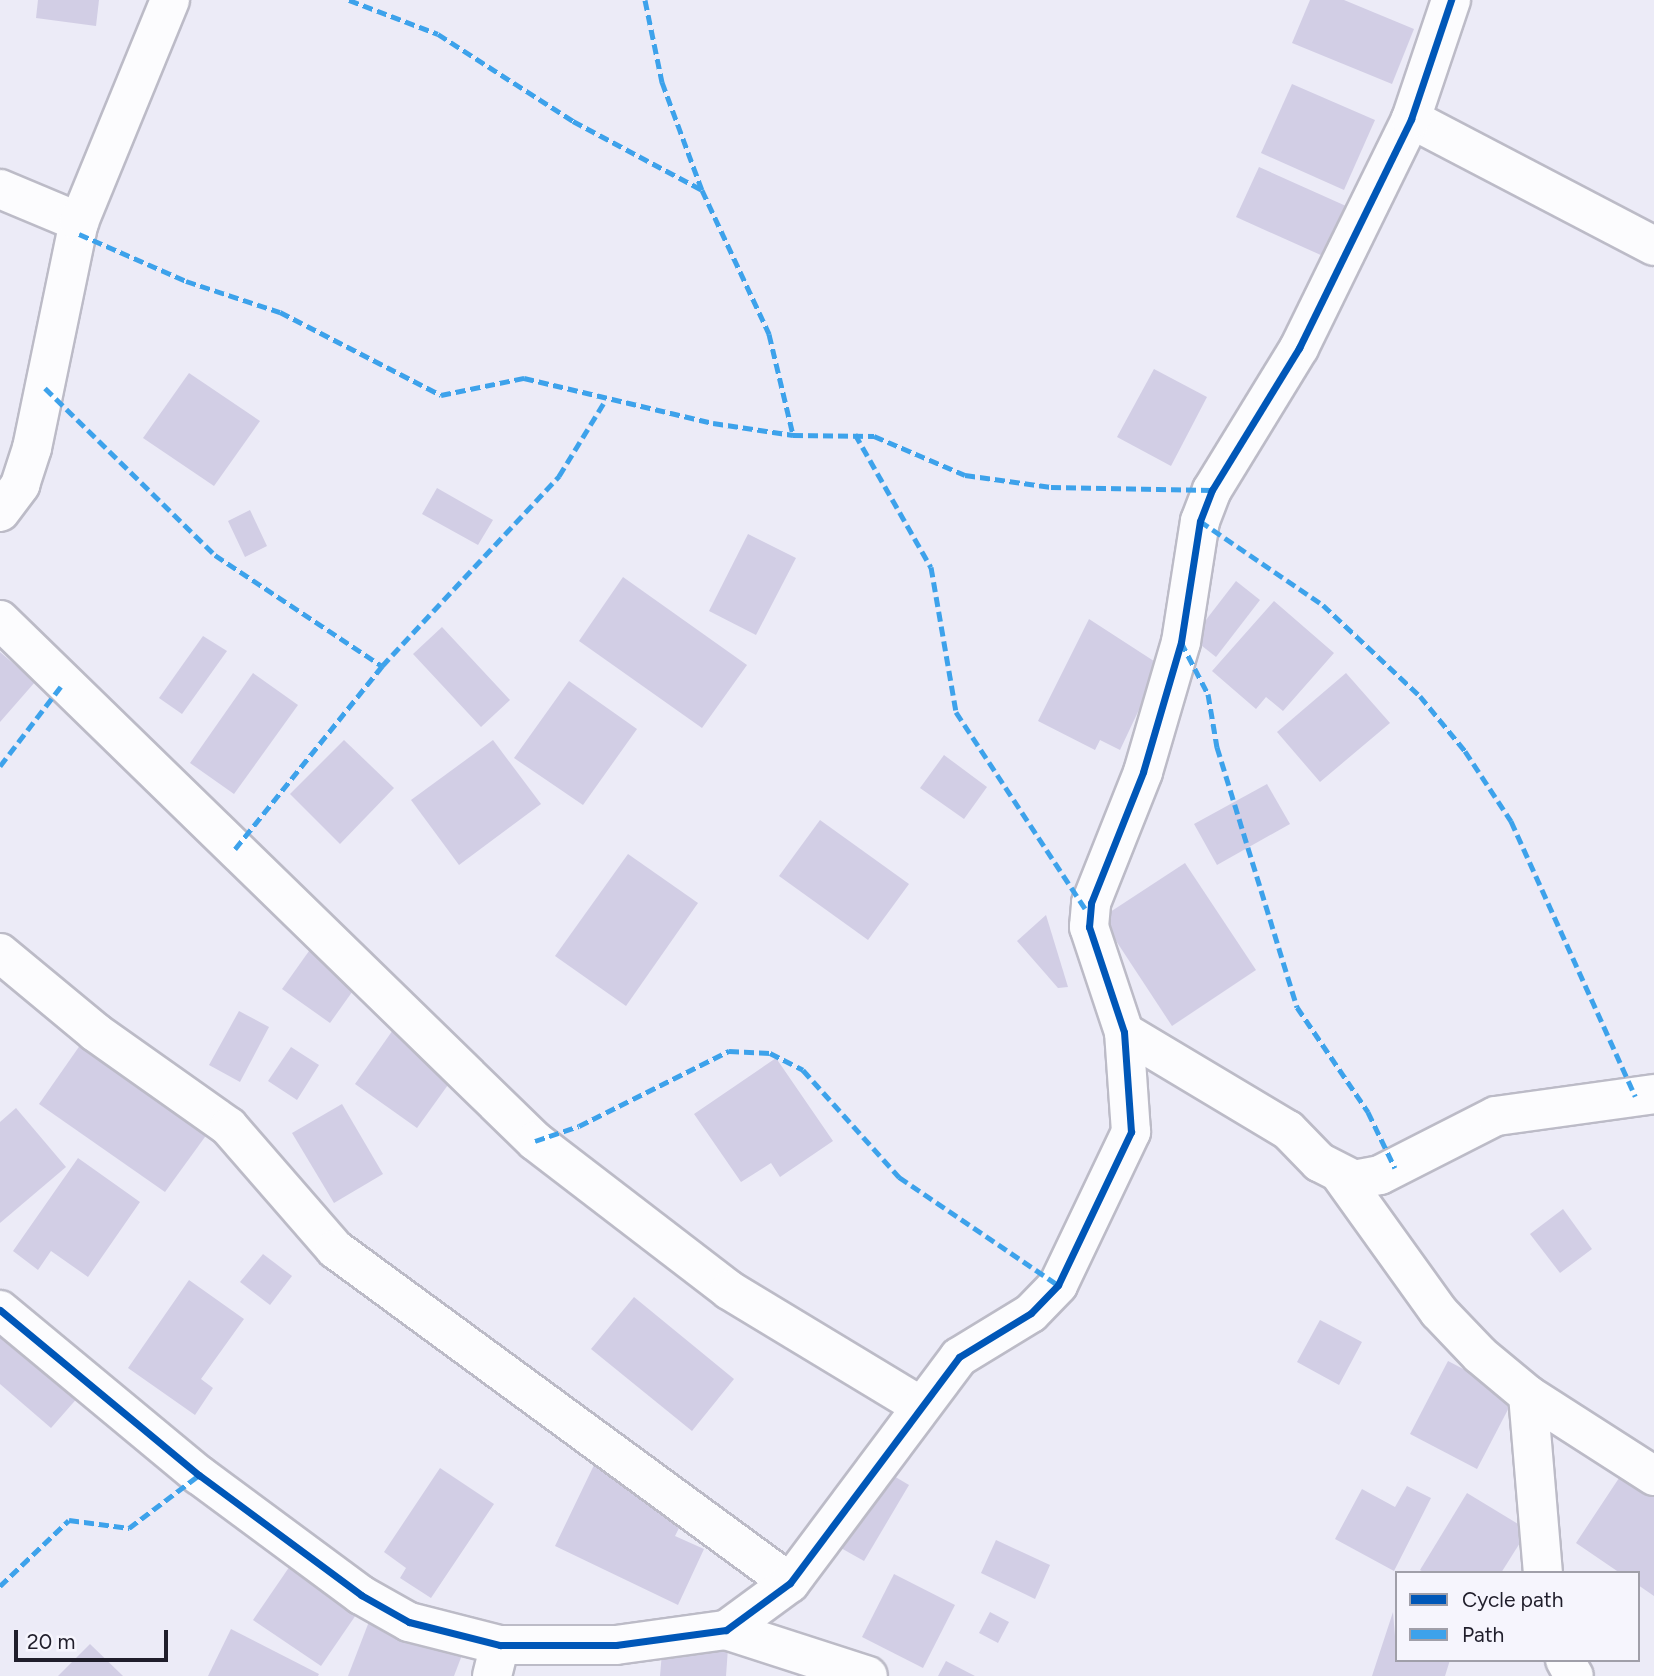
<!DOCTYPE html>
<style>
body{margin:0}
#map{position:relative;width:1654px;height:1676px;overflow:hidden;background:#ecebf7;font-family:Figtree,sans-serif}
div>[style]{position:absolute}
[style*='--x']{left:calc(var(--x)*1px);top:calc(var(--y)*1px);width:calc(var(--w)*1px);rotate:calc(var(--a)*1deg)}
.building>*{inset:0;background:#d2cee5}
.roads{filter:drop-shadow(2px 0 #bcbbc7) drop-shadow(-2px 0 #bcbbc7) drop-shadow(0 2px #bcbbc7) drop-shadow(0 -2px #bcbbc7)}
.street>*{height:38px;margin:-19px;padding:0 19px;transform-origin:19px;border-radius:19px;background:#fcfcfe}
.quiet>*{height:5px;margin-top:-2.5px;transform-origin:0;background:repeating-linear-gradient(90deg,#3da2eb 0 10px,transparent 0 15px)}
.cycleway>*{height:7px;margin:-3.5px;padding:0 3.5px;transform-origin:3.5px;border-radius:3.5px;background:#0057b8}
span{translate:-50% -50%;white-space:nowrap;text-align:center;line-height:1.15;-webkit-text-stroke:6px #f6f5fd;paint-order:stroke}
.legend{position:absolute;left:1395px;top:1571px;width:245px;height:91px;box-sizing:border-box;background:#f6f5fd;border:2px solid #a09fa9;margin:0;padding:9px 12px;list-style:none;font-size:21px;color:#201e2b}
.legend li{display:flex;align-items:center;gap:14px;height:35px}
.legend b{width:35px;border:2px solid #a09fa9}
.scale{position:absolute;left:14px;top:1630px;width:154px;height:32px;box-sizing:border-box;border:4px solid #201e2b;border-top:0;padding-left:9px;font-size:21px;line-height:24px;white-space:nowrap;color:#201e2b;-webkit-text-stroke:5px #f6f5fd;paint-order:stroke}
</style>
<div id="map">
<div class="building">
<div style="clip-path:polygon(38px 0,99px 0,96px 26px,36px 18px)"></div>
<div style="clip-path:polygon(1310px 0,1344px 0,1414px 29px,1392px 84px,1292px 43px)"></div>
<div style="clip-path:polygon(1292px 84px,1375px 120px,1344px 190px,1261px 153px)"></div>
<div style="clip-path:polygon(1259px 167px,1346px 206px,1323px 256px,1236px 217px)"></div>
<div style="clip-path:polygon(1154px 369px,1207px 397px,1171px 466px,1117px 437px)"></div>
<div style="clip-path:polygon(189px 373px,260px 421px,214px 486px,143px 438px)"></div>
<div style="clip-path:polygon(437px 488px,493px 520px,478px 545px,422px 514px)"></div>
<div style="clip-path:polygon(250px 510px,267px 546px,245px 557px,228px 521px)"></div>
<div style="clip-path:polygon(748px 534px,796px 558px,756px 635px,709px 611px)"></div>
<div style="clip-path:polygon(623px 577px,747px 665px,702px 728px,579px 641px)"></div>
<div style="clip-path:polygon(1236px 581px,1260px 600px,1216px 657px,1192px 638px)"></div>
<div style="clip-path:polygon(1274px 601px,1334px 653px,1283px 711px,1266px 697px,1256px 709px,1212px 671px)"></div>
<div style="clip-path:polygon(1089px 619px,1160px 665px,1120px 750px,1100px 740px,1095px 750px,1038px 721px)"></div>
<div style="clip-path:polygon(442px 627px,510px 700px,481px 727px,413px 654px)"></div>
<div style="clip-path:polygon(203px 636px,227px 651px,182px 714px,159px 698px)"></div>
<div style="clip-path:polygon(0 652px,35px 682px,0 722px)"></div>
<div style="clip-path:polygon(253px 673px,298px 705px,234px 794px,190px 763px)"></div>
<div style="clip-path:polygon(1346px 673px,1390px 723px,1320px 782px,1277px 732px)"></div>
<div style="clip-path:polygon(569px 681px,637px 729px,583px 805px,514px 758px)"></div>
<div style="clip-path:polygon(344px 740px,394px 788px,340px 844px,290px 794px)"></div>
<div style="clip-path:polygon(493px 740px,541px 804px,459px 865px,411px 800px)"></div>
<div style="clip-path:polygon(944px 755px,987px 787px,964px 819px,920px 788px)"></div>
<div style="clip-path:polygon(1267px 784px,1290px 824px,1217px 865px,1194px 824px)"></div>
<div style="clip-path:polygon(820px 820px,909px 884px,868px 940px,779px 876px)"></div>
<div style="clip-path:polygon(628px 854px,698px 903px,626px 1006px,555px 956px)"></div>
<div style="clip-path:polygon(1185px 863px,1256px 970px,1172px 1026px,1101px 918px)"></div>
<div style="clip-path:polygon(1046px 915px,1068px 987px,1058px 988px,1017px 941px)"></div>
<div style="clip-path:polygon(314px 944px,362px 978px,330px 1023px,282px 989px)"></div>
<div style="clip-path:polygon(239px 1011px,269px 1027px,240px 1082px,209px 1065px)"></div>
<div style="clip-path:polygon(395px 1027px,458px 1071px,417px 1128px,355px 1084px)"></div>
<div style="clip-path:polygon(83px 1041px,210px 1130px,165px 1192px,39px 1104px)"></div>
<div style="clip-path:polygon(291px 1047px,319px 1065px,297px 1100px,268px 1081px)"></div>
<div style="clip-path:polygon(776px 1058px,833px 1141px,780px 1177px,771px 1163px,741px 1182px,694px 1114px)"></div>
<div style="clip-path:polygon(342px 1104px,383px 1174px,334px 1203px,292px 1133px)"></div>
<div style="clip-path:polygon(16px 1108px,66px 1167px,0 1223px,0 1122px)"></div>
<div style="clip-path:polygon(78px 1158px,140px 1202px,88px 1277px,51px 1251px,38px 1270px,13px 1251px)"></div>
<div style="clip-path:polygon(1563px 1209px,1592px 1249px,1560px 1273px,1530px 1234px)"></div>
<div style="clip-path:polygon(263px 1254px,292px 1276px,270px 1305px,240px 1282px)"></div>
<div style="clip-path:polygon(189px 1280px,244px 1319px,201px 1379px,213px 1388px,195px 1415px,128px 1368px)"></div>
<div style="clip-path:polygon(634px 1297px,734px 1379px,692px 1431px,591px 1349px)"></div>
<div style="clip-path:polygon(0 1312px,87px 1387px,51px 1428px,0 1384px)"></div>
<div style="clip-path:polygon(1320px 1320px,1362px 1342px,1339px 1385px,1297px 1362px)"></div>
<div style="clip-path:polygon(1448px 1361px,1515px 1396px,1477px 1469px,1410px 1434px)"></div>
<div style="clip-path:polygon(595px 1463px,695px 1496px,675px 1536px,704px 1549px,678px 1605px,555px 1546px)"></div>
<div style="clip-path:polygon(877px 1466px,909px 1485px,864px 1561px,832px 1543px)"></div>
<div style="clip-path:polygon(440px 1468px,494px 1504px,431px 1598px,400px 1578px,406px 1568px,384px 1552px)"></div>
<div style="clip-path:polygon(1623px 1472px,1654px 1493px,1654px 1596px,1638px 1585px,1638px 1573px,1620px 1573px,1576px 1543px)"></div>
<div style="clip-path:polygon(1407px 1486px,1431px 1498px,1394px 1571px,1335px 1539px,1362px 1489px,1395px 1507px)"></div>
<div style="clip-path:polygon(1467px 1493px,1528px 1530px,1501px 1573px,1425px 1573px,1420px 1570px)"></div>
<div style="clip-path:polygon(996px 1540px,1050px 1565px,1035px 1599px,981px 1573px)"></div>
<div style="clip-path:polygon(292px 1563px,360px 1609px,321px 1666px,253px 1620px)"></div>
<div style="clip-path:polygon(894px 1574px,955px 1605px,923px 1668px,862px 1637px)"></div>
<div style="clip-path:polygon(990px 1612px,1009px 1622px,998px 1643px,979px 1633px)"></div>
<div style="clip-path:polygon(1393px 1612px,1397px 1660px,1450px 1660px,1445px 1676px,1372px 1676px)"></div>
<div style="clip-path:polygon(370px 1619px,462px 1655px,454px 1676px,348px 1676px)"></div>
<div style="clip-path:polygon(231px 1629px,319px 1674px,318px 1676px,208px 1676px)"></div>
<div style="clip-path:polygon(663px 1641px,728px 1648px,726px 1676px,660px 1676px)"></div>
<div style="clip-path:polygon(90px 1644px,123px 1676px,58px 1676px)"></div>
<div style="clip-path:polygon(946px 1661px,975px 1676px,938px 1676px)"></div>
</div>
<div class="roads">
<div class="street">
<div style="--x:1411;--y:119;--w:274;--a:27.6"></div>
<div style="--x:0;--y:189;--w:86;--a:22.7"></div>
<div style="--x:0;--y:512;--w:34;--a:-53"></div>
<div style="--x:20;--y:485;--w:39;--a:-72"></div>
<div style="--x:32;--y:448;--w:231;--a:-78.3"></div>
<div style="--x:79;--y:222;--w:240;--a:-67.7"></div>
<div style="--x:0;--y:620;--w:747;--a:44.24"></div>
<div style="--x:535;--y:1141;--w:245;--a:37.5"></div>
<div style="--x:729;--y:1290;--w:222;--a:31.2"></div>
<div style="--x:0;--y:953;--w:124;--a:39.7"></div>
<div style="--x:95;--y:1032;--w:164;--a:35.3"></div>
<div style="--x:229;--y:1127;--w:162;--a:49"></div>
<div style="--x:335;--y:1249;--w:564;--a:36.28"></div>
<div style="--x:1124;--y:1032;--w:191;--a:30.9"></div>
<div style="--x:1288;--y:1130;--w:45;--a:45.9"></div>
<div style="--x:1319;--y:1162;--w:39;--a:27"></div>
<div style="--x:1354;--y:1180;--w:26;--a:-11"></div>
<div style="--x:1380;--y:1175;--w:130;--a:-27"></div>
<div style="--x:1496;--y:1116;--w:160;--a:-7.9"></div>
<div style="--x:1342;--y:1177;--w:166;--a:54.3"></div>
<div style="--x:1439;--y:1312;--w:59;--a:46.4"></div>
<div style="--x:1480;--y:1355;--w:62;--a:39.8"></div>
<div style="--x:1528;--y:1395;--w:150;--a:32.7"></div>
<div style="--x:0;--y:1310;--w:259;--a:39.7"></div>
<div style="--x:199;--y:1475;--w:202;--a:36.5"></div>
<div style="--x:361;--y:1595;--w:55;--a:29.4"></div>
<div style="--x:409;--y:1622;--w:94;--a:14.2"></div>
<div style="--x:500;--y:1645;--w:116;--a:0"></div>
<div style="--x:616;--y:1645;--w:111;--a:-7.8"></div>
<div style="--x:726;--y:1630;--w:79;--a:-36.3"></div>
<div style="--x:790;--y:1583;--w:282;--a:-53.2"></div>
<div style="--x:959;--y:1357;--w:84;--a:-31.4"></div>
<div style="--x:1031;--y:1313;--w:39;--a:-46"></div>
<div style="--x:1058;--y:1285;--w:170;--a:-64.5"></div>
<div style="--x:1131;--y:1132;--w:100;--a:-94"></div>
<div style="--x:1124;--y:1032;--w:111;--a:-108.4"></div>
<div style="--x:1089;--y:927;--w:24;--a:-85"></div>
<div style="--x:1091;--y:903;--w:141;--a:-68.3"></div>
<div style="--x:1143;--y:772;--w:135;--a:-73.7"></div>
<div style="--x:1181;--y:642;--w:122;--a:-81.1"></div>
<div style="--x:1200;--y:521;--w:33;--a:-69"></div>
<div style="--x:1212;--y:490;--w:167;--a:-58.5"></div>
<div style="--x:1299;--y:348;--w:255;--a:-63.9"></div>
<div style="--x:1411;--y:119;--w:126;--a:-71.4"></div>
<div style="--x:1528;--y:1395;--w:179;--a:85.2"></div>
<div style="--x:726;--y:1630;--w:149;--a:17.9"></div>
<div style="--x:1565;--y:1660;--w:18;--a:61"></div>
<div style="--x:492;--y:1676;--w:32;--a:-76"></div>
</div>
</div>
<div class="quiet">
<div style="--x:349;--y:0;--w:95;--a:20.9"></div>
<div style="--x:438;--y:34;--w:161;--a:32.8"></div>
<div style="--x:573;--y:121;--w:146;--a:28.1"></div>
<div style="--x:645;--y:0;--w:84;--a:78.3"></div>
<div style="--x:662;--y:82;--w:115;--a:69.7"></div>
<div style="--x:702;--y:190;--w:159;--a:65"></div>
<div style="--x:769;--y:334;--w:104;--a:76.6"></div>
<div style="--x:79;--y:234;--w:117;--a:23.7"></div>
<div style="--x:186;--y:281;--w:99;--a:18.3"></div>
<div style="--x:280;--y:312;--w:181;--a:27.3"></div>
<div style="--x:441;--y:395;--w:85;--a:-11.6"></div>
<div style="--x:524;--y:378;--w:194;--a:13.4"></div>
<div style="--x:713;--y:423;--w:81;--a:8.5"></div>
<div style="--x:793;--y:435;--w:81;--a:0.7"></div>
<div style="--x:874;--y:436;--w:99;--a:23.2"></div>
<div style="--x:965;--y:475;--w:87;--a:7.9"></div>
<div style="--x:1051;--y:487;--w:161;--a:1.1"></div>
<div style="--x:45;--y:388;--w:238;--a:44.5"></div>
<div style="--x:215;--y:555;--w:201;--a:33.6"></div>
<div style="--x:855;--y:434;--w:153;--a:60.3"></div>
<div style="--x:931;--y:567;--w:147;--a:80.2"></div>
<div style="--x:956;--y:712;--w:240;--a:56.7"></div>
<div style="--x:1200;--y:521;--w:149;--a:34.3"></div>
<div style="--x:1323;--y:605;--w:133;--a:43.2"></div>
<div style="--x:1420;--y:696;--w:71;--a:50.7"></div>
<div style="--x:1465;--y:751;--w:84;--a:56.7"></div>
<div style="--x:1511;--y:821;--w:302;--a:65.7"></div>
<div style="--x:1181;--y:642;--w:59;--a:62.6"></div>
<div style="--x:1208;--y:694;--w:54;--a:80.4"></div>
<div style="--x:1217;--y:747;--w:272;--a:72.9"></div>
<div style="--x:1297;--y:1007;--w:127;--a:55.9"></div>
<div style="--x:1368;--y:1112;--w:62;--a:64.3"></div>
<div style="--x:0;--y:766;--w:102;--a:-52.6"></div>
<div style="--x:235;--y:849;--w:235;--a:-51.2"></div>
<div style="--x:382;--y:666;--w:260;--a:-47"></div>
<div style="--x:559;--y:476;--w:88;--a:-58.5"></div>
<div style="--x:535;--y:1141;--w:46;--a:-18.8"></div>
<div style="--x:579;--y:1126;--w:168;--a:-26.6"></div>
<div style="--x:729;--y:1051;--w:41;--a:2.8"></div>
<div style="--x:770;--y:1053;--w:37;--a:27"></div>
<div style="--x:803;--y:1070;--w:144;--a:48.1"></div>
<div style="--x:899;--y:1177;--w:192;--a:34.2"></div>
<div style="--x:0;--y:1586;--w:95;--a:-43.7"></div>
<div style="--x:69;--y:1520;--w:61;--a:7.6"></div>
<div style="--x:129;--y:1528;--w:88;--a:-37.1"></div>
</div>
<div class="cycleway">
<div style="--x:0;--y:1310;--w:259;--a:39.7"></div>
<div style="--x:199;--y:1475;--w:202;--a:36.5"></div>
<div style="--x:361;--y:1595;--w:55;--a:29.4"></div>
<div style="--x:409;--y:1622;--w:94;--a:14.2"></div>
<div style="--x:500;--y:1645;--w:116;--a:0"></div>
<div style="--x:616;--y:1645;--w:111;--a:-7.8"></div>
<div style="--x:726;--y:1630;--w:79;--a:-36.3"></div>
<div style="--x:790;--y:1583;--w:282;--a:-53.2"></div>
<div style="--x:959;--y:1357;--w:84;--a:-31.4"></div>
<div style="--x:1031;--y:1313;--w:39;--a:-46"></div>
<div style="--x:1058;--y:1285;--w:170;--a:-64.5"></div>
<div style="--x:1131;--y:1132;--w:100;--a:-94"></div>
<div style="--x:1124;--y:1032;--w:111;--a:-108.4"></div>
<div style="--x:1089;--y:927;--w:24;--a:-85"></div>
<div style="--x:1091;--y:903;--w:141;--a:-68.3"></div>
<div style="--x:1143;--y:772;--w:135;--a:-73.7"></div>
<div style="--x:1181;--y:642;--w:122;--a:-81.1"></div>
<div style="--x:1200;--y:521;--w:33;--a:-69"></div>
<div style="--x:1212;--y:490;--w:167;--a:-58.5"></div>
<div style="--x:1299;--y:348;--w:255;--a:-63.9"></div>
<div style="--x:1411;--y:119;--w:126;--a:-71.4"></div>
</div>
<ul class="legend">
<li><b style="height:9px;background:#0057b8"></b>Cycle path</li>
<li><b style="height:9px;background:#3da2eb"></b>Path</li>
</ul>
<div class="scale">20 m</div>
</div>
